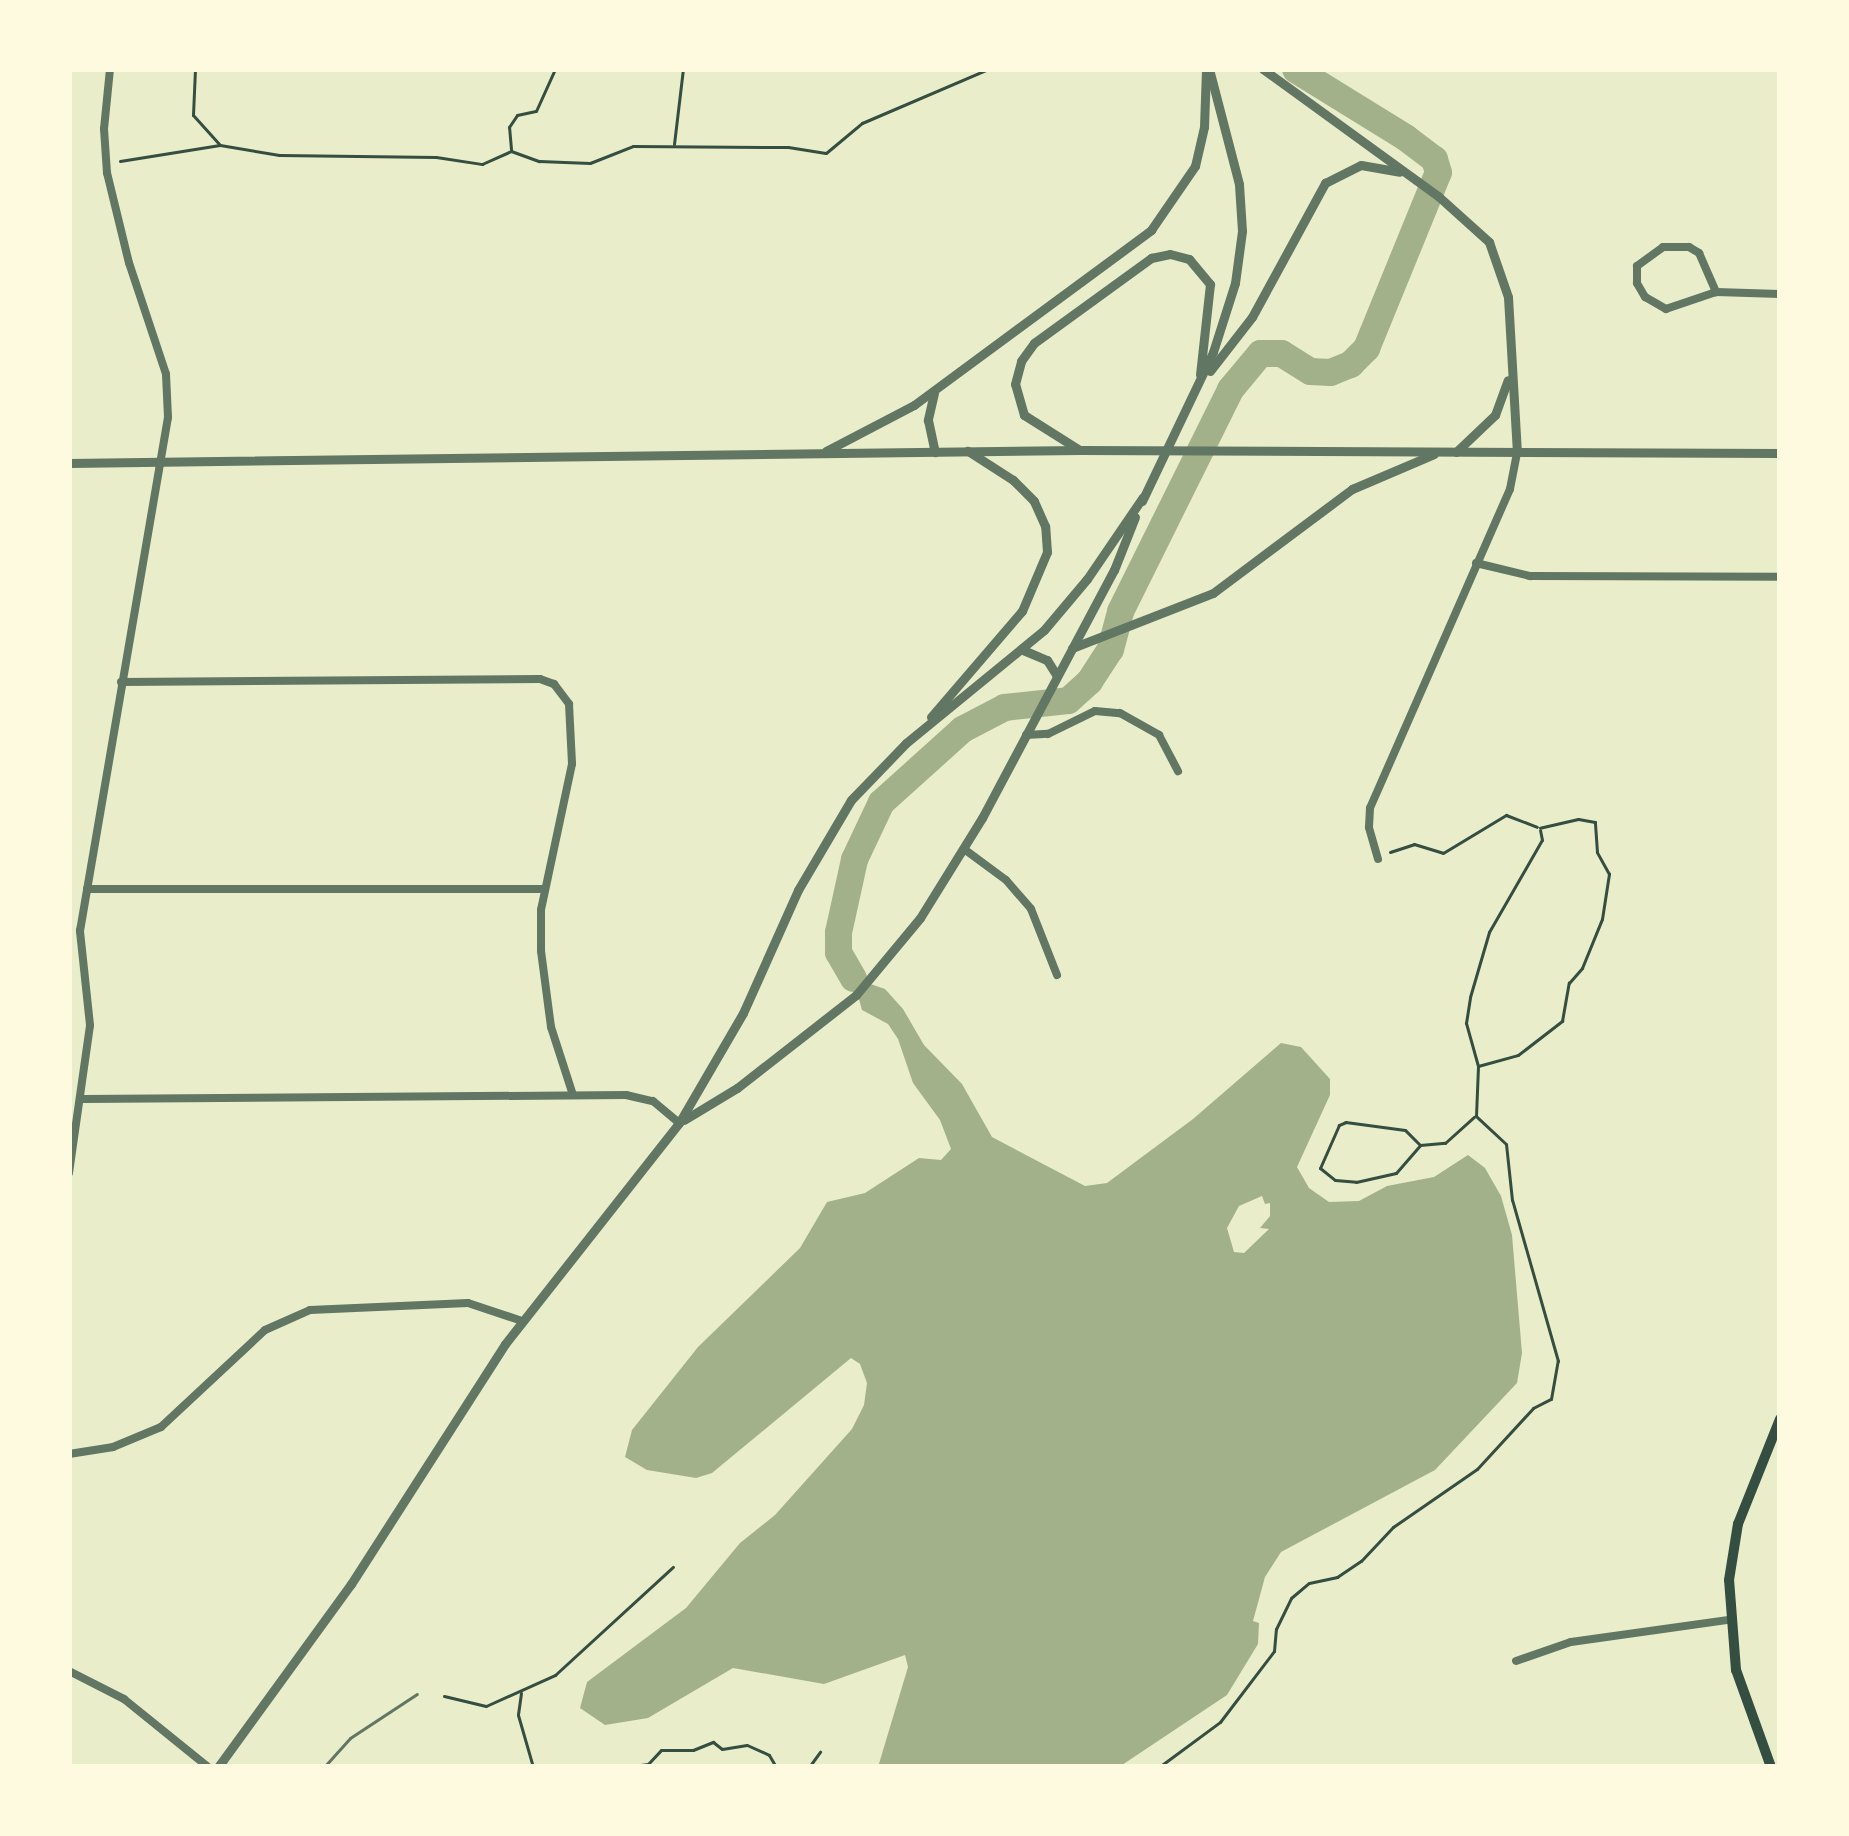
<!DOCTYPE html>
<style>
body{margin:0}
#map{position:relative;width:1849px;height:1836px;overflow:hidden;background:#e9edc9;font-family:Cabin,sans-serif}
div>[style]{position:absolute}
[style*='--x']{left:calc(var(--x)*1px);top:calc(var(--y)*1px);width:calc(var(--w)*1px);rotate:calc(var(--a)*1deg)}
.water>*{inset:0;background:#a3b18a}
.river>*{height:27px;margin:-13.5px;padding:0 13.5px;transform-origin:13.5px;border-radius:13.5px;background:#a3b18a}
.path>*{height:3px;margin:-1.5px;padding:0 1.5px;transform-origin:1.5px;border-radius:1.5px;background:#344e41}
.service>*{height:3px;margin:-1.5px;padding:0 1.5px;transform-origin:1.5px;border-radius:1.5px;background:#617663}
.minor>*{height:8px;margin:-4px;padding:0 4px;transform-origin:4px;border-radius:4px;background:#617663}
.tertiary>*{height:9px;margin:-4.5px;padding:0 4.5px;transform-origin:4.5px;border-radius:4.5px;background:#617663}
.secondary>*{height:10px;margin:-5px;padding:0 5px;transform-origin:5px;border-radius:5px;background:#344e41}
span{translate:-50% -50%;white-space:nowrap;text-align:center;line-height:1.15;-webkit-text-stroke:12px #fefae0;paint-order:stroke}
.frame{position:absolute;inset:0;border:72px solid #fefae0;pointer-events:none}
</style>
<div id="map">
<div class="water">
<div style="clip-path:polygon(evenodd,853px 978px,885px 989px,903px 1009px,924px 1045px,962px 1084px,992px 1137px,1085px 1186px,1107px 1183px,1193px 1119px,1281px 1043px,1301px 1047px,1330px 1079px,1330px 1095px,1297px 1167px,1309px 1188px,1329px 1202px,1359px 1201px,1387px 1186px,1434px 1177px,1468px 1155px,1485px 1168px,1501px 1196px,1512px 1235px,1522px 1353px,1517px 1383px,1435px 1470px,1281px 1552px,1265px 1577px,1253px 1621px,1259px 1623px,1258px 1644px,1227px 1695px,1119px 1767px,878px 1767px,908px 1667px,905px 1655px,824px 1684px,733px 1668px,648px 1718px,605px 1725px,580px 1708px,587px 1682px,686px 1608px,740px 1543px,775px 1515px,852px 1429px,864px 1405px,867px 1383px,860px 1364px,851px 1358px,712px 1473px,696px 1478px,647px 1470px,625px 1457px,632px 1430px,698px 1347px,800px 1248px,827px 1202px,865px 1193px,919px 1158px,941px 1160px,951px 1149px,940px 1120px,913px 1083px,898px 1039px,888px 1024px,862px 1010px,853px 978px,1262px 1196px,1265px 1204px,1270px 1203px,1270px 1216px,1260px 1228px,1269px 1229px,1244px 1253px,1234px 1252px,1227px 1228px,1239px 1206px,1262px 1196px)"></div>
</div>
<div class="river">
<div style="--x:853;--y:978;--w:30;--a:-120"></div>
<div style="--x:838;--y:952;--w:20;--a:-90"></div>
<div style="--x:838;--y:932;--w:75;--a:-77.6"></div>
<div style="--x:854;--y:859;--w:63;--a:-64.7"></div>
<div style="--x:881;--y:802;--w:109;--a:-42"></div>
<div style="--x:962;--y:729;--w:47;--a:-27.6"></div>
<div style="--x:1004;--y:707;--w:64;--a:-6.2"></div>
<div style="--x:1068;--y:700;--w:28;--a:-42"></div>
<div style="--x:1089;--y:681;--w:38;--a:-57"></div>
<div style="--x:1110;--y:649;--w:39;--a:-75"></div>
<div style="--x:1120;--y:611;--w:248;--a:-63.6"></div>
<div style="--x:1230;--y:389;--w:47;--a:-50.2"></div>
<div style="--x:1260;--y:353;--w:21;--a:0"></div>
<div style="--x:1281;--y:353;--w:34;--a:32"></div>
<div style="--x:1310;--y:371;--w:20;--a:3"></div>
<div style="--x:1330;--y:372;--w:22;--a:-22"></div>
<div style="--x:1350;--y:364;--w:23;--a:-45"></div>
<div style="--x:1366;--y:348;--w:190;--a:-67.8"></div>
<div style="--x:1438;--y:172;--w:14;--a:-107"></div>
<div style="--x:1434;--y:159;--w:36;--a:-143"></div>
<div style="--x:1405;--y:137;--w:129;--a:-148.3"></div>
</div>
<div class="path">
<div style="--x:195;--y:69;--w:46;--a:92.5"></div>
<div style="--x:193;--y:115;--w:39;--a:48"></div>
<div style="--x:674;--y:144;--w:76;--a:-83.2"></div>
<div style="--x:511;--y:149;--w:22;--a:-95"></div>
<div style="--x:509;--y:127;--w:14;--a:-56"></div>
<div style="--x:517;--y:115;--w:19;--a:-12"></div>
<div style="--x:536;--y:111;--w:46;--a:-65.7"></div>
<div style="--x:511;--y:151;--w:30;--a:20"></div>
<div style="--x:539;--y:161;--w:51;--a:2.2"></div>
<div style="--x:590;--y:163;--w:46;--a:-21.6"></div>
<div style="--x:633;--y:146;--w:155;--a:0.4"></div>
<div style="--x:788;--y:147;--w:38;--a:9"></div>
<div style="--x:826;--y:153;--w:47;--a:-39.8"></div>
<div style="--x:862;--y:123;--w:137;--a:-23.2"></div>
<div style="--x:120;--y:161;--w:101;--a:-9.1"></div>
<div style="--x:220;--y:145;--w:60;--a:9.6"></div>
<div style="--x:279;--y:155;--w:157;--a:0.7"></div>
<div style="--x:436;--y:157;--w:47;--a:8.7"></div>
<div style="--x:482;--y:164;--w:32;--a:-24"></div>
<div style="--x:1390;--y:852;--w:25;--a:-18"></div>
<div style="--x:1414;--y:844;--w:30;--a:17"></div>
<div style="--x:1443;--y:853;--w:74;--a:-31.1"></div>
<div style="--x:1506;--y:815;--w:33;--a:21"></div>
<div style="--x:1478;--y:1066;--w:41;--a:-15.4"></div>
<div style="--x:1518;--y:1055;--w:56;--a:-37.7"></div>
<div style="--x:1562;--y:1021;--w:39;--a:-80"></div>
<div style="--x:1569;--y:983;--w:20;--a:-49"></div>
<div style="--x:1582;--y:968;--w:53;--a:-67.8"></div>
<div style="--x:1602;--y:919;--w:46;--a:-81.2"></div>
<div style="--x:1609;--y:874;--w:25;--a:-119"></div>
<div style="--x:1597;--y:852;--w:30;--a:-94"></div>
<div style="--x:1595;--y:822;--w:17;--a:-170"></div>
<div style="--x:1578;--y:819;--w:39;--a:167"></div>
<div style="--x:1476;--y:1116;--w:50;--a:-87.7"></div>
<div style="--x:1478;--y:1066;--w:45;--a:-105.6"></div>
<div style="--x:1466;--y:1023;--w:26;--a:-81"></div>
<div style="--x:1470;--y:997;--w:68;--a:-73.7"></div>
<div style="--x:1489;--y:932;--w:106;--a:-60.1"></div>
<div style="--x:1542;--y:840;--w:10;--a:-101"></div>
<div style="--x:1420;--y:1145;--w:21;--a:-135"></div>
<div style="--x:1405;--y:1130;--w:60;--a:-172.3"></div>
<div style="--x:1346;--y:1122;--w:8;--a:157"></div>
<div style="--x:1339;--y:1125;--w:47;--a:113.8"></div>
<div style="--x:1320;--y:1168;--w:19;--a:39"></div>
<div style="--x:1335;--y:1180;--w:21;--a:5"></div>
<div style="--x:1356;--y:1182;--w:41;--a:-12.7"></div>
<div style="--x:1396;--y:1173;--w:37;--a:-49"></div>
<div style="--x:1420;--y:1145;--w:25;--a:-5"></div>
<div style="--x:1445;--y:1143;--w:39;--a:-42"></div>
<div style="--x:521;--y:1693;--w:22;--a:98"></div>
<div style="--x:518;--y:1715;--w:54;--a:73.9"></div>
<div style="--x:444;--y:1696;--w:43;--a:13.4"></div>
<div style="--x:486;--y:1706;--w:76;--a:-24.2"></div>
<div style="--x:555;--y:1675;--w:160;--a:-42.5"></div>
<div style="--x:626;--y:1767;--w:22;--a:-8"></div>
<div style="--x:648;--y:1764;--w:19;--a:-47"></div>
<div style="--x:661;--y:1750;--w:32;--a:0"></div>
<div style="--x:693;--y:1750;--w:22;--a:-22"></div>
<div style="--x:713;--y:1742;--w:11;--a:38"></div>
<div style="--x:722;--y:1749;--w:25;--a:-9"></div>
<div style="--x:747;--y:1745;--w:24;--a:24"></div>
<div style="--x:769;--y:1755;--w:14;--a:60"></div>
<div style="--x:809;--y:1767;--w:19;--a:-54"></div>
<div style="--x:1159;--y:1767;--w:76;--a:-36.4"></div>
<div style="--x:1220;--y:1722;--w:89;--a:-52.7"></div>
<div style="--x:1274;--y:1651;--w:22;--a:-85"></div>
<div style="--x:1276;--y:1629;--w:34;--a:-64"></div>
<div style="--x:1291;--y:1598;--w:23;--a:-40"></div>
<div style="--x:1309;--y:1583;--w:29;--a:-12"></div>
<div style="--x:1337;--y:1577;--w:29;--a:-34"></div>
<div style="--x:1361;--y:1561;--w:47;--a:-46.7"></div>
<div style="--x:1393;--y:1527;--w:102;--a:-34.6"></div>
<div style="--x:1477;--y:1469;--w:83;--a:-47.4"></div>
<div style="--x:1533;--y:1408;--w:20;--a:-27"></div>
<div style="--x:1551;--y:1399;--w:39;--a:-80"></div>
<div style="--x:1558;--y:1361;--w:167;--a:-105.9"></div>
<div style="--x:1512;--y:1200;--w:56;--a:-96.1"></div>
<div style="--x:1506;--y:1144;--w:41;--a:-137"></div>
</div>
<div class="service">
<div style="--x:324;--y:1767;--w:39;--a:-48"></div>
<div style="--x:350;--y:1738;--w:80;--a:-33.3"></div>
</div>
<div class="minor">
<div style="--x:1663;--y:247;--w:26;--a:0"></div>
<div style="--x:1689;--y:247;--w:12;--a:31"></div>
<div style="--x:1699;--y:253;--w:43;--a:66.4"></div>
<div style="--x:1716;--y:292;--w:53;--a:161.2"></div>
<div style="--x:1666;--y:309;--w:24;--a:-150"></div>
<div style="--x:1645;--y:297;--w:16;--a:-120"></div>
<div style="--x:1637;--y:283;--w:17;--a:-90"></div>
<div style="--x:1637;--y:266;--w:32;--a:-36"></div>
<div style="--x:1716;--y:292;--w:64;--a:1.8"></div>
<div style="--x:1476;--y:563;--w:56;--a:13.5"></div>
<div style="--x:1530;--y:576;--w:250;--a:0.2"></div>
<div style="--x:121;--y:682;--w:419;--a:-0.4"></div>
<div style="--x:540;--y:679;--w:15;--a:20"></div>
<div style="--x:554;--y:684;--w:25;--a:53"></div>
<div style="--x:569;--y:704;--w:60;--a:87.1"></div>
<div style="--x:572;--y:764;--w:149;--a:102"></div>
<div style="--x:541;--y:910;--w:41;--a:90"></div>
<div style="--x:541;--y:951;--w:77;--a:82.5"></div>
<div style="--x:551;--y:1027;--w:71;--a:72.1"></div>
<div style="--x:1026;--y:735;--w:22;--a:-3"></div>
<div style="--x:1048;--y:734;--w:52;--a:-26.1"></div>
<div style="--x:1095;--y:711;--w:25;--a:5"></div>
<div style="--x:1120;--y:713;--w:45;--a:29.4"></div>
<div style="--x:1159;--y:735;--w:41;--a:62.2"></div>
<div style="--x:964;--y:849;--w:52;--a:36.4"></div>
<div style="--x:1006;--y:880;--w:38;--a:49"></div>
<div style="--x:1031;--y:909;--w:71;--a:68.5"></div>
<div style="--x:1378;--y:859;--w:33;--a:-106"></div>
<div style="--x:1369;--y:827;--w:19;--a:-87"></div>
<div style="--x:1370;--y:808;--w:348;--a:-66.3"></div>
<div style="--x:1510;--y:489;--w:38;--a:-79"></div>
<div style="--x:87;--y:889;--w:458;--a:0"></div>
<div style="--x:83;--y:1099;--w:543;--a:-0.42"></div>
<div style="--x:626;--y:1095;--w:28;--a:13"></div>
<div style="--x:653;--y:1101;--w:34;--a:40"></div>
<div style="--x:69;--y:1173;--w:149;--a:-81.9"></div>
<div style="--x:90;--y:1025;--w:95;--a:-96.1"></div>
<div style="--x:80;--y:931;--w:521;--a:-80.28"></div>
<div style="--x:168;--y:417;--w:43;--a:-92.7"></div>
<div style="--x:166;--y:374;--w:117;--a:-108.4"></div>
<div style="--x:129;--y:263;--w:93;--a:-103.7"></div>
<div style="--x:107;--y:173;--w:44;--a:-93.9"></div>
<div style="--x:104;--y:129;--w:60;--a:-84.3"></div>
<div style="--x:69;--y:1454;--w:45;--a:-9"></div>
<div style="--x:113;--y:1447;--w:52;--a:-22.6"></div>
<div style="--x:161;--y:1427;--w:142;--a:-43"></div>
<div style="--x:265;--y:1330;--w:49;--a:-24"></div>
<div style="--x:310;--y:1310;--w:158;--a:-2.5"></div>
<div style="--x:468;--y:1303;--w:57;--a:18.4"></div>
<div style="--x:1516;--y:1661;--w:58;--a:-19.1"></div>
<div style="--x:1571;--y:1642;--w:159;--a:-8"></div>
<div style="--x:69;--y:1671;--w:62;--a:27"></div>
<div style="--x:124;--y:1699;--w:108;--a:39"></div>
</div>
<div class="tertiary">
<div style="--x:1263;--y:69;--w:216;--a:36"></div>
<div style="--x:1438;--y:196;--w:69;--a:42"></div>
<div style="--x:1489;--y:242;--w:58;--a:70.9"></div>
<div style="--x:1508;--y:297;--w:155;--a:86.7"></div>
<div style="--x:1210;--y:371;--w:68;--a:-52.1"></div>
<div style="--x:1252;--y:317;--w:153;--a:-61.4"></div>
<div style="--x:1325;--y:183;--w:40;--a:-26.6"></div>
<div style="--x:1361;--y:165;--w:39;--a:10"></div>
<div style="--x:934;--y:393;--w:28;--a:103"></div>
<div style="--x:928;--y:420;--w:33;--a:78"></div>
<div style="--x:1078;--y:449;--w:64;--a:-147.8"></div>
<div style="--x:1024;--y:415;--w:32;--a:-106"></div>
<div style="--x:1015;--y:384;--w:24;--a:-75"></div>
<div style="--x:1021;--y:361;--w:22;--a:-54"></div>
<div style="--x:1034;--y:343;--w:145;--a:-36"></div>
<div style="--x:1151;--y:258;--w:19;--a:-12"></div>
<div style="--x:1170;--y:254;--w:20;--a:15"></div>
<div style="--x:1189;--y:259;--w:33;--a:50"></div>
<div style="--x:1210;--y:284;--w:91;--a:96.3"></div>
<div style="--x:826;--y:451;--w:99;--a:-27.6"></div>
<div style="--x:914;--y:405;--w:295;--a:-36.4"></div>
<div style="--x:1151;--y:230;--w:78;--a:-55.5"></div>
<div style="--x:1195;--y:166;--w:40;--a:-77"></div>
<div style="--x:1204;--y:127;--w:58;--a:-88"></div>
<div style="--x:1456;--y:452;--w:54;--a:-43.5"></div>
<div style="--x:1495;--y:415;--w:37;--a:-70"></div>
<div style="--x:69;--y:463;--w:1011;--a:-0.74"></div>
<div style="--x:1080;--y:450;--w:700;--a:0.25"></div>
<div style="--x:1142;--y:501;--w:165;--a:-64.5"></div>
<div style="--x:1213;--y:352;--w:72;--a:-72.3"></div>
<div style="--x:1235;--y:283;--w:52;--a:-82.3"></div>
<div style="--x:1242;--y:231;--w:47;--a:-93.7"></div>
<div style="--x:1239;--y:184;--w:119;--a:-104.6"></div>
<div style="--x:1072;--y:648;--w:151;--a:-21.3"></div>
<div style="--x:1213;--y:593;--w:174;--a:-36.8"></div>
<div style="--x:1352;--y:489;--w:89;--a:-23.1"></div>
<div style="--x:1023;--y:650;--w:26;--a:23"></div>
<div style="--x:1047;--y:660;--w:19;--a:58"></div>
<div style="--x:931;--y:717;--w:140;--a:-49.4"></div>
<div style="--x:1022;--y:611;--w:64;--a:-67"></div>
<div style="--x:1047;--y:552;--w:26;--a:-94"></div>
<div style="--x:1045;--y:526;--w:27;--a:-114"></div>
<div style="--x:1034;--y:501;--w:30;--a:-135"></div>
<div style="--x:1013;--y:480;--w:54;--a:-147.2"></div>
<div style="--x:684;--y:1120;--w:62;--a:-31.1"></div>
<div style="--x:737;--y:1088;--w:151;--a:-38"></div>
<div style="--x:856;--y:995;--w:100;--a:-50.3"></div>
<div style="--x:920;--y:918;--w:118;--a:-58.2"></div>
<div style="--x:982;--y:818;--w:281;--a:-62"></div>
<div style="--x:1114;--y:570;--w:57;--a:-68.4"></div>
<div style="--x:218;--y:1767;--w:226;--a:-54"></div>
<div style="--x:351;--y:1584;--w:285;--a:-57.3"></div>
<div style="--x:505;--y:1344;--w:281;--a:-51.8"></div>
<div style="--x:679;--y:1123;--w:127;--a:-59.8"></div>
<div style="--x:743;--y:1013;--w:135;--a:-65.9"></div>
<div style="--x:798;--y:890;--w:104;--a:-59.5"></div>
<div style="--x:851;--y:800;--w:79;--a:-46"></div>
<div style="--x:906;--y:743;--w:178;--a:-39.3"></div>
<div style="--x:1044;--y:630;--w:67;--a:-49.9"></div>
<div style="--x:1087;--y:579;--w:99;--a:-55.7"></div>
</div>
<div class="secondary">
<div style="--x:1771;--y:1767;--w:103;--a:-109.8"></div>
<div style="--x:1736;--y:1670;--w:90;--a:-94.4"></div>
<div style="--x:1729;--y:1580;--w:57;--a:-80.9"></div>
<div style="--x:1738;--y:1524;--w:113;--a:-68.2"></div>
</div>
<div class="frame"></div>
</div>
